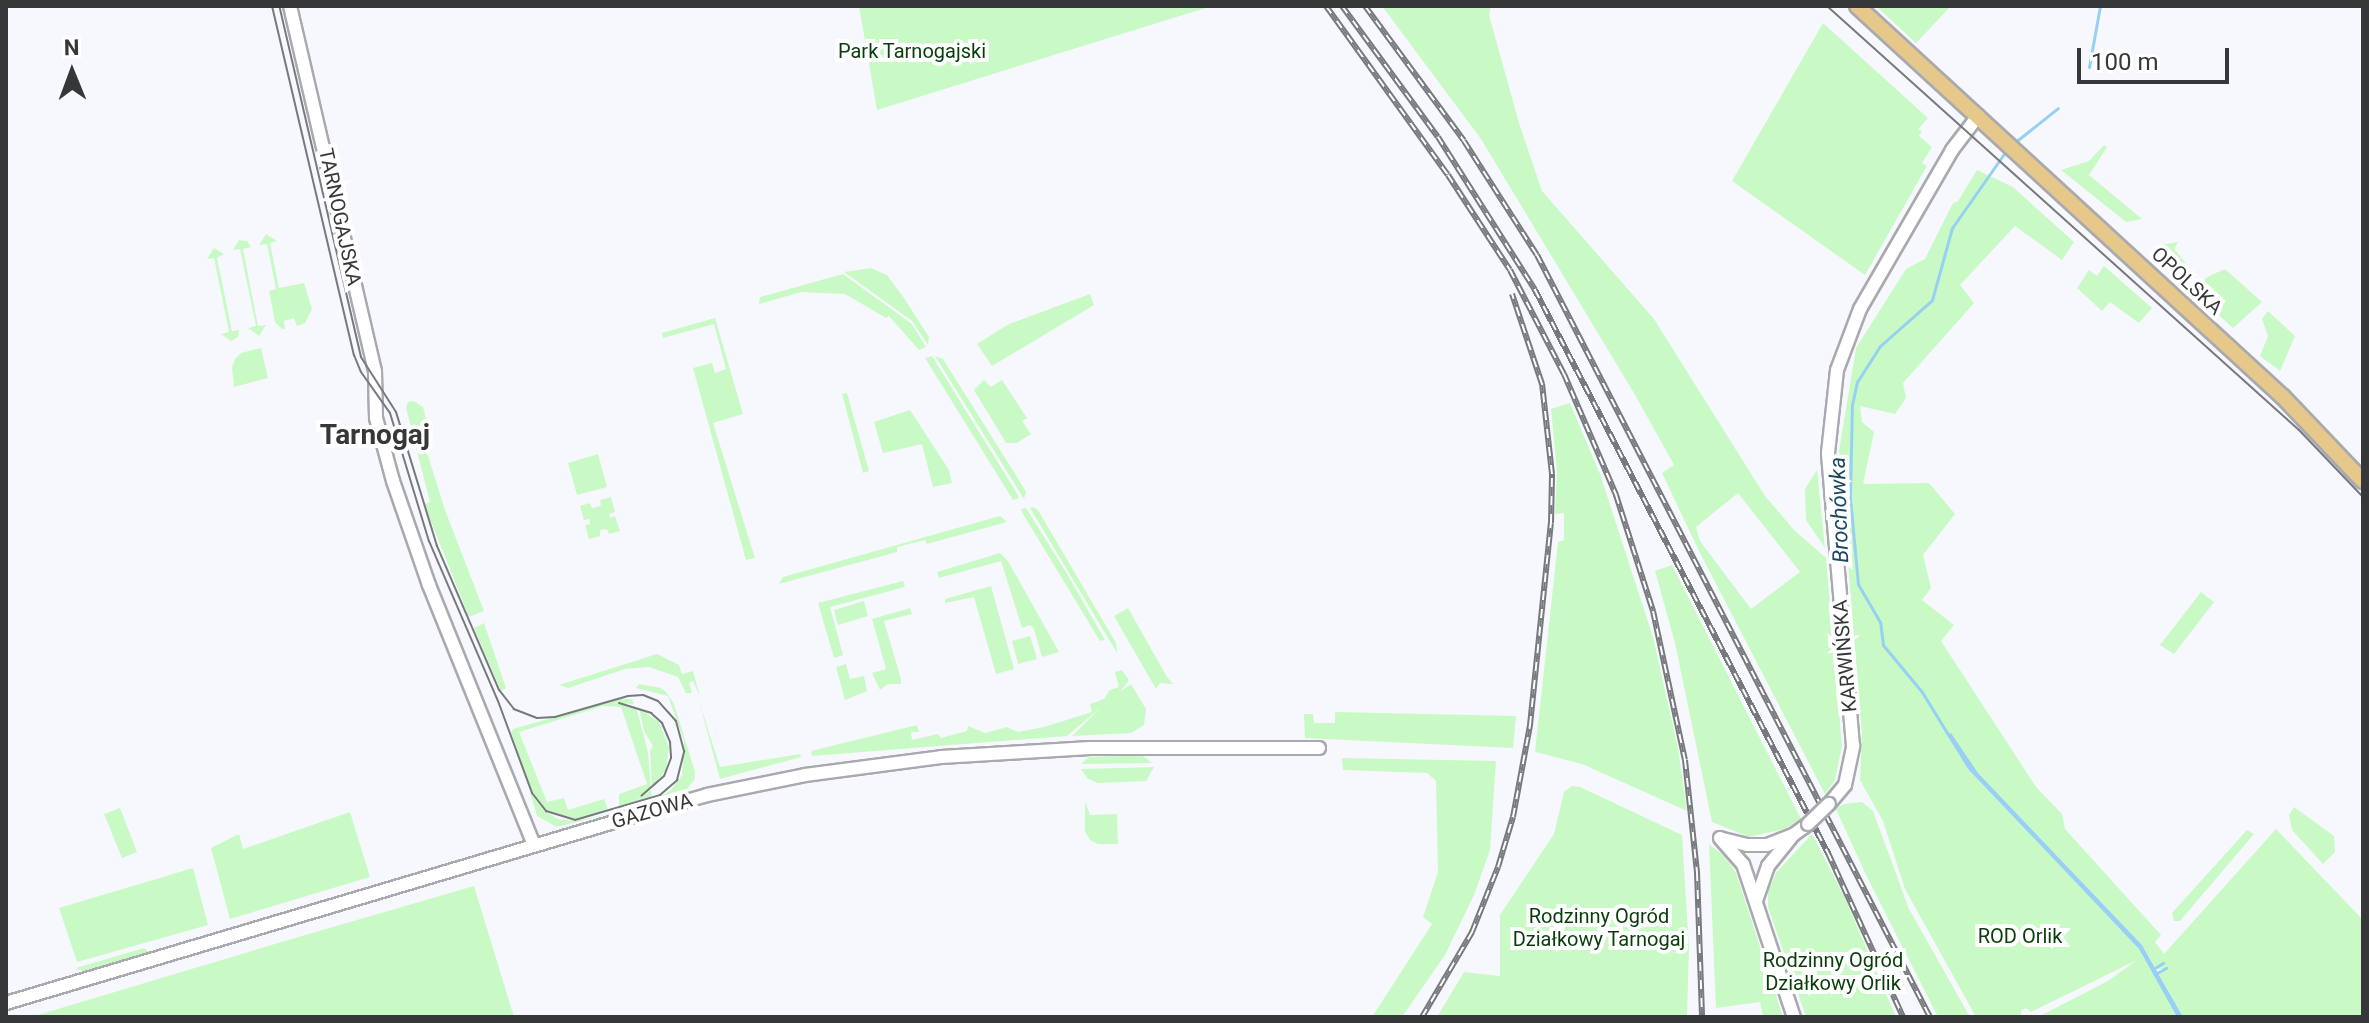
<!DOCTYPE html>
<meta charset="utf-8">
<style>
body{margin:0}
#map{position:relative;width:2369px;height:1023px;overflow:hidden;background:#f6f8fd;font-family:Roboto,sans-serif}
div>[style]{position:absolute}
[style*='--x']{left:calc(var(--x)*1px);top:calc(var(--y)*1px);width:calc(var(--w)*1px);rotate:calc(var(--a)*1deg)}
.green>*{inset:0;background:#c9fac6}
.water>*{inset:0;background:#97d0f3}
.stream>*{height:3px;margin:-1.5px;padding:0 1.5px;transform-origin:1.5px;border-radius:1.5px;background:#97d0f3}
.roads{filter:drop-shadow(2px 0 #a9aaaf) drop-shadow(-2px 0 #a9aaaf) drop-shadow(0 2px #a9aaaf) drop-shadow(0 -2px #a9aaaf)}
.secondary>*{height:12px;margin:-6px;padding:0 6px;transform-origin:6px;border-radius:6px;background:#fff}
.primary>*{height:14px;margin:-7px;padding:0 7px;transform-origin:7px;border-radius:7px;background:#e6c88b}
.tram>*{height:2px;margin:-1px;padding:0 1px;transform-origin:1px;border-radius:1px;background:#77797c}
.rail>*{height:6px;margin-top:-3px;transform-origin:0;background:repeating-linear-gradient(90deg,#fff 0 9px,#77797c 0 18px);box-sizing:border-box;border-block:2px solid #77797c}
.bridges{filter:drop-shadow(2px 0 #a9aaaf) drop-shadow(-2px 0 #a9aaaf) drop-shadow(0 2px #a9aaaf) drop-shadow(0 -2px #a9aaaf)}
.secondary-bridge>*{height:12px;margin:-6px;padding:0 6px;transform-origin:6px;border-radius:6px;background:#fff}
span{translate:-50% -50%;white-space:nowrap;text-align:center;line-height:1.15;-webkit-text-stroke:8px #fff;paint-order:stroke}
.park-label{font-size:20px;color:#083d0b}
.street-label{font-size:20px;color:#363739}
.water-label{font-size:22px;color:#1b475f;font-style:italic}
.district-label{font-size:28px;color:#363739;font-weight:700}
.frame{position:absolute;inset:0;border:8px solid #363739;pointer-events:none}
.north{position:absolute;left:32px;top:32px;width:80px;height:80px;-webkit-text-stroke:6px #fff;paint-order:stroke;rotate:359deg;font-size:22px;font-weight:700;line-height:32px;text-align:center;color:#363739}
.north::after{content:'';display:block;margin:auto;width:28px;height:36px;background:#363739;clip-path:polygon(50% 0,100% 100%,50% 72%,0 100%)}
.scale{position:absolute;left:2077px;top:48px;width:152px;height:36px;box-sizing:border-box;border:4px solid #363739;border-top:0;padding-left:10px;font-size:24px;line-height:28px;white-space:nowrap;color:#363739;-webkit-text-stroke:6px #fff;paint-order:stroke}
</style>
<div id="map">
<div class="green">
<div style="clip-path:polygon(859px 6px,1212px 6px,877px 110px)"></div>
<div style="clip-path:polygon(evenodd,1382px 6px,1491px 6px,1489px 15px,1519px 123px,1542px 191px,1654px 319px,1765px 496px,1795px 531px,1826px 558px,1842px 746px,1835px 780px,1825px 794px,1700px 553px,1662px 473px,1674px 465px,1634px 393px,1481px 139px,1382px 6px,1738px 493px,1800px 572px,1751px 609px,1700px 541px,1696px 527px,1738px 493px)"></div>
<div style="clip-path:polygon(1876px 6px,1951px 6px,1916px 43px)"></div>
<div style="clip-path:polygon(1823px 23px,1928px 118px,1918px 129px,1922px 132px,1919px 136px,1932px 147px,1922px 163px,1927px 166px,1865px 275px,1732px 181px)"></div>
<div style="clip-path:polygon(2104px 145px,2107px 147px,2089px 175px,2142px 219px,2126px 222px,2061px 170px,2089px 161px)"></div>
<div style="clip-path:polygon(1977px 170px,2013px 187px,2074px 242px,2062px 260px,2015px 226px,1960px 285px,1974px 303px,1903px 383px,1906px 398px,1895px 414px,1860px 406px,1862px 422px,1874px 432px,1863px 484px,1929px 483px,1955px 514px,1923px 555px,1931px 588px,1922px 600px,1954px 625px,1941px 641px,2036px 787px,2062px 814px,2065px 829px,2161px 935px,2155px 942px,2164px 954px,2276px 829px,2363px 920px,2363px 1017px,2183px 1017px,2159px 974px,2167px 969px,2156px 969px,2163px 963px,2155px 967px,2142px 945px,1978px 773px,1948px 736px,1968px 769px,2139px 949px,2177px 1017px,2038px 1017px,2108px 981px,2137px 960px,2031px 1012px,2026px 1008px,2021px 1011px,2021px 1017px,1976px 1017px,1905px 889px,1883px 821px,1860px 780px,1862px 735px,1839px 451px,1856px 348px,1906px 269px,1925px 259px,1953px 203px,1958px 201px)"></div>
<div style="clip-path:polygon(266px 234px,277px 241px,270px 243px,279px 288px,304px 283px,312px 309px,305px 323px,297px 326px,294px 318px,284px 321px,285px 329px,282px 329px,275px 322px,269px 291px,276px 289px,267px 244px,259px 245px)"></div>
<div style="clip-path:polygon(239px 240px,247px 241px,251px 247px,243px 249px,258px 326px,266px 325px,259px 336px,248px 328px,256px 326px,240px 249px,233px 250px)"></div>
<div style="clip-path:polygon(2178px 242px,2174px 249px,2192px 270px,2184px 270px,2177px 276px,2150px 253px,2160px 245px)"></div>
<div style="clip-path:polygon(214px 248px,224px 254px,217px 258px,232px 331px,239px 330px,238px 337px,231px 341px,221px 334px,229px 332px,214px 258px,207px 259px)"></div>
<div style="clip-path:polygon(2104px 266px,2152px 308px,2139px 323px,2110px 302px,2102px 311px,2077px 288px,2089px 270px,2097px 276px)"></div>
<div style="clip-path:polygon(871px 268px,887px 275px,904px 298px,929px 337px,928px 345px,912px 321px,844px 272px)"></div>
<div style="clip-path:polygon(2225px 269px,2262px 302px,2233px 328px,2191px 290px,2209px 276px)"></div>
<div style="clip-path:polygon(843px 274px,912px 324px,926px 347px,919px 350px,889px 316px,886px 318px,845px 294px,801px 292px,759px 304px,760px 297px)"></div>
<div style="clip-path:polygon(1090px 294px,1094px 305px,992px 366px,977px 344px,1009px 324px)"></div>
<div style="clip-path:polygon(2268px 311px,2295px 336px,2280px 371px,2260px 356px,2268px 336px,2262px 319px)"></div>
<div style="clip-path:polygon(715px 318px,743px 414px,713px 423px,755px 558px,746px 560px,693px 368px,712px 363px,715px 373px,726px 369px,714px 324px,663px 338px,662px 333px)"></div>
<div style="clip-path:polygon(261px 348px,268px 378px,234px 387px,232px 367px,235px 359px,241px 353px)"></div>
<div style="clip-path:polygon(932px 356px,1015px 490px,1019px 498px,1013px 500px,925px 358px)"></div>
<div style="clip-path:polygon(935px 356px,943px 359px,1022px 485px,1026px 492px,1024px 499px)"></div>
<div style="clip-path:polygon(984px 380px,991px 387px,1002px 380px,1027px 418px,1022px 421px,1031px 434px,1017px 443px,1006px 443px,974px 390px)"></div>
<div style="clip-path:polygon(847px 393px,869px 471px,863px 473px,842px 394px)"></div>
<div style="clip-path:polygon(414px 401px,423px 407px,428px 427px,420px 430px,445px 510px,484px 611px,469px 617px,424px 504px,430px 502px,406px 408px,408px 402px)"></div>
<div style="clip-path:polygon(1570px 403px,1600px 474px,1653px 637px,1678px 748px,1687px 811px,1582px 764px,1535px 752px,1558px 542px,1564px 540px,1564px 513px,1555px 514px,1557px 472px,1551px 409px)"></div>
<div style="clip-path:polygon(910px 410px,949px 470px,952px 483px,933px 487px,922px 444px,883px 453px,874px 422px)"></div>
<div style="clip-path:polygon(598px 454px,607px 487px,577px 495px,568px 463px)"></div>
<div style="clip-path:polygon(1817px 470px,1825px 548px,1806px 520px,1805px 489px)"></div>
<div style="clip-path:polygon(611px 497px,615px 512px,609px 514px,610px 518px,615px 516px,620px 531px,609px 534px,607px 529px,600px 530px,600px 536px,589px 539px,585px 525px,590px 524px,590px 519px,584px 520px,580px 506px,590px 503px,592px 508px,597px 507px,601px 505px,600px 500px)"></div>
<div style="clip-path:polygon(1033px 507px,1038px 510px,1116px 643px,1117px 653px,1030px 508px)"></div>
<div style="clip-path:polygon(1026px 508px,1066px 572px,1105px 640px,1100px 641px,1023px 514px,1021px 509px)"></div>
<div style="clip-path:polygon(1000px 516px,1007px 522px,927px 544px,925px 540px,897px 547px,897px 552px,779px 584px,783px 577px)"></div>
<div style="clip-path:polygon(1000px 553px,1008px 561px,1059px 652px,1042px 657px,1034px 629px,1030px 625px,1022px 628px,1001px 561px,939px 578px,937px 572px)"></div>
<div style="clip-path:polygon(1672px 565px,1801px 819px,1784px 829px,1749px 837px,1712px 822px,1675px 643px,1655px 571px)"></div>
<div style="clip-path:polygon(903px 581px,905px 587px,830px 607px,843px 655px,834px 658px,818px 603px)"></div>
<div style="clip-path:polygon(991px 586px,1014px 669px,996px 674px,974px 597px,945px 603px,945px 599px)"></div>
<div style="clip-path:polygon(2201px 592px,2214px 602px,2174px 654px,2160px 645px)"></div>
<div style="clip-path:polygon(864px 601px,868px 616px,838px 625px,834px 610px)"></div>
<div style="clip-path:polygon(910px 608px,912px 614px,884px 621px,901px 679px,901px 684px,888px 684px,880px 690px,872px 673px,886px 669px,872px 619px)"></div>
<div style="clip-path:polygon(1128px 608px,1167px 677px,1173px 684px,1160px 683px,1156px 689px,1114px 616px)"></div>
<div style="clip-path:polygon(484px 623px,506px 688px,501px 691px,474px 628px)"></div>
<div style="clip-path:polygon(1030px 636px,1037px 659px,1018px 664px,1012px 641px)"></div>
<div style="clip-path:polygon(657px 654px,679px 665px,682px 674px,693px 671px,700px 697px,693px 681px,689px 682px,692px 693px,686px 693px,678px 677px,649px 667px,625px 669px,568px 688px,559px 685px)"></div>
<div style="clip-path:polygon(846px 664px,850px 679px,864px 676px,867px 691px,845px 700px,836px 667px)"></div>
<div style="clip-path:polygon(1122px 670px,1129px 680px,1121px 691px,1131px 684px,1146px 709px,1144px 725px,1131px 733px,1072px 736px,1100px 708px,1067px 736px,812px 756px,811px 751px,917px 725px,919px 732px,911px 732px,912px 740px,938px 734px,941px 738px,967px 731px,968px 726px,985px 733px,1007px 727px,1018px 732px,1044px 727px,1092px 712px,1090px 704px,1104px 699px,1110px 690px,1119px 687px,1115px 672px)"></div>
<div style="clip-path:polygon(639px 684px,661px 688px,666px 692px,674px 704px,695px 772px,695px 779px,687px 789px,655px 800px,671px 790px,682px 775px,684px 741px,668px 696px,636px 688px)"></div>
<div style="clip-path:polygon(619px 699px,632px 699px,634px 704px,615px 703px,636px 707px,648px 752px,651px 788px,634px 802px,651px 790px,652px 796px,619px 807px,619px 794px,647px 784px,621px 707px,603px 706px,519px 732px,547px 802px,564px 798px,568px 810px,604px 799px,608px 810px,576px 819px,547px 811px,532px 792px,511px 733px,513px 729px)"></div>
<div style="clip-path:polygon(699px 701px,720px 767px,800px 754px,801px 757px,720px 779px)"></div>
<div style="clip-path:polygon(639px 708px,659px 722px,669px 747px,666px 770px,652px 787px,650px 751px,653px 746px,644px 731px)"></div>
<div style="clip-path:polygon(1335px 712px,1516px 716px,1513px 748px,1305px 738px,1304px 714px,1313px 714px,1314px 723px,1335px 723px)"></div>
<div style="clip-path:polygon(1142px 755px,1152px 763px,1081px 764px,1089px 757px)"></div>
<div style="clip-path:polygon(1342px 758px,1496px 761px,1490px 850px,1474px 895px,1445px 955px,1402px 1017px,1372px 1017px,1432px 924px,1423px 917px,1438px 872px,1436px 781px,1427px 773px,1343px 770px)"></div>
<div style="clip-path:polygon(1154px 767px,1146px 781px,1098px 783px,1088px 779px,1081px 769px)"></div>
<div style="clip-path:polygon(1572px 786px,1580px 787px,1682px 835px,1689px 948px,1687px 1017px,1437px 1017px,1464px 972px,1500px 976px,1500px 915px,1554px 834px,1564px 792px)"></div>
<div style="clip-path:polygon(530px 792px,544px 811px,558px 819px,575px 821px,609px 814px,557px 827px,537px 816px)"></div>
<div style="clip-path:polygon(1085px 801px,1090px 815px,1117px 814px,1118px 844px,1098px 844px,1090px 840px,1085px 831px)"></div>
<div style="clip-path:polygon(1862px 802px,1873px 811px,1909px 909px,1970px 1017px,1938px 1017px,1866px 875px,1836px 809px,1844px 804px)"></div>
<div style="clip-path:polygon(2294px 807px,2334px 836px,2335px 852px,2323px 864px,2292px 830px,2289px 815px)"></div>
<div style="clip-path:polygon(120px 808px,137px 852px,122px 858px,104px 814px)"></div>
<div style="clip-path:polygon(350px 812px,370px 877px,230px 919px,211px 848px,239px 834px,243px 849px)"></div>
<div style="clip-path:polygon(2247px 830px,2254px 834px,2180px 921px,2174px 921px,2172px 913px)"></div>
<div style="clip-path:polygon(1812px 834px,1844px 896px,1896px 1017px,1806px 1017px,1768px 907px,1768px 892px,1776px 873px)"></div>
<div style="clip-path:polygon(1709px 844px,1725px 857px,1736px 873px,1783px 1017px,1763px 1017px,1760px 1002px,1716px 1008px)"></div>
<div style="clip-path:polygon(193px 868px,208px 925px,77px 962px,59px 908px)"></div>
<div style="clip-path:polygon(474px 886px,514px 1017px,31px 1017px,295px 938px)"></div>
<div style="clip-path:polygon(144px 948px,152px 954px,86px 973px,76px 968px)"></div>
</div>
<div class="water">
<div style="clip-path:polygon(1951px 733px,1978px 773px,2142px 945px,2183px 1017px,2177px 1017px,2139px 949px,1968px 769px,1947px 735px)"></div>
</div>
<div class="stream">
<div style="--x:2089;--y:67;--w:62;--a:-79.8"></div>
<div style="--x:2014;--y:143;--w:56;--a:-38.5"></div>
<div style="--x:1949;--y:736;--w:52;--a:-121.5"></div>
<div style="--x:1922;--y:692;--w:61;--a:-129.7"></div>
<div style="--x:1883;--y:645;--w:23;--a:-97"></div>
<div style="--x:1880;--y:622;--w:44;--a:-120.1"></div>
<div style="--x:1858;--y:584;--w:87;--a:-95.3"></div>
<div style="--x:1850;--y:497;--w:92;--a:-88.8"></div>
<div style="--x:1852;--y:405;--w:24;--a:-78"></div>
<div style="--x:1857;--y:382;--w:43;--a:-57.4"></div>
<div style="--x:1880;--y:346;--w:69;--a:-41.5"></div>
<div style="--x:1932;--y:300;--w:75;--a:-74.5"></div>
<div style="--x:1952;--y:228;--w:94;--a:-55"></div>
<div style="--x:2153;--y:969;--w:12;--a:-31"></div>
<div style="--x:2155;--y:974;--w:13;--a:-29"></div>
</div>
<div class="roads">
<div class="secondary">
<div style="--x:290;--y:6;--w:375;--a:76.9"></div>
<div style="--x:375;--y:371;--w:47;--a:88.8"></div>
<div style="--x:376;--y:418;--w:65;--a:74.9"></div>
<div style="--x:393;--y:481;--w:110;--a:70.9"></div>
<div style="--x:429;--y:585;--w:280;--a:68"></div>
<div style="--x:1829;--y:804;--w:25;--a:-50"></div>
<div style="--x:1845;--y:785;--w:40;--a:-78"></div>
<div style="--x:1853;--y:746;--w:294;--a:-94.9"></div>
<div style="--x:1828;--y:453;--w:83;--a:-83.8"></div>
<div style="--x:1837;--y:370;--w:65;--a:-69.3"></div>
<div style="--x:1860;--y:309;--w:184;--a:-59.9"></div>
<div style="--x:1952;--y:150;--w:43;--a:-52.6"></div>
<div style="--x:1720;--y:838;--w:35;--a:49"></div>
<div style="--x:1743;--y:864;--w:161;--a:71.6"></div>
<div style="--x:1723;--y:839;--w:25;--a:14"></div>
<div style="--x:1747;--y:845;--w:20;--a:0"></div>
<div style="--x:1767;--y:845;--w:28;--a:-21"></div>
<div style="--x:1793;--y:835;--w:19;--a:-36"></div>
<div style="--x:1756;--y:901;--w:37;--a:-71"></div>
<div style="--x:1768;--y:866;--w:36;--a:-51"></div>
<div style="--x:6;--y:1003;--w:645;--a:-16.58"></div>
<div style="--x:624;--y:819;--w:86;--a:-16.1"></div>
<div style="--x:707;--y:795;--w:100;--a:-11.5"></div>
<div style="--x:805;--y:775;--w:137;--a:-7.5"></div>
<div style="--x:941;--y:757;--w:149;--a:-3.5"></div>
<div style="--x:1090;--y:748;--w:229;--a:0"></div>
</div>
<div class="primary">
<div style="--x:1857;--y:6;--w:578;--a:42.55"></div>
<div style="--x:2283;--y:397;--w:116;--a:46.4"></div>
</div>
</div>
<div class="tram">
<div style="--x:272;--y:6;--w:359;--a:76.8"></div>
<div style="--x:354;--y:355;--w:18;--a:68"></div>
<div style="--x:361;--y:372;--w:50;--a:54.7"></div>
<div style="--x:390;--y:413;--w:134;--a:73.1"></div>
<div style="--x:429;--y:541;--w:174;--a:66.7"></div>
<div style="--x:498;--y:701;--w:98;--a:69.7"></div>
<div style="--x:532;--y:793;--w:23;--a:52"></div>
<div style="--x:546;--y:811;--w:30;--a:17"></div>
<div style="--x:575;--y:820;--w:89;--a:-16.4"></div>
<div style="--x:660;--y:795;--w:23;--a:-41"></div>
<div style="--x:677;--y:780;--w:30;--a:-76"></div>
<div style="--x:684;--y:751;--w:31;--a:-105"></div>
<div style="--x:676;--y:721;--w:27;--a:-132"></div>
<div style="--x:658;--y:701;--w:16;--a:-158"></div>
<div style="--x:643;--y:695;--w:15;--a:176"></div>
<div style="--x:628;--y:696;--w:76;--a:164"></div>
<div style="--x:555;--y:717;--w:18;--a:177"></div>
<div style="--x:537;--y:718;--w:25;--a:-159"></div>
<div style="--x:514;--y:709;--w:24;--a:-128"></div>
<div style="--x:499;--y:690;--w:157;--a:-113.3"></div>
<div style="--x:437;--y:546;--w:140;--a:-107"></div>
<div style="--x:396;--y:412;--w:65;--a:-122.5"></div>
<div style="--x:361;--y:357;--w:360;--a:-103.1"></div>
<div style="--x:1827;--y:6;--w:634;--a:41.93"></div>
<div style="--x:2299;--y:430;--w:93;--a:46.3"></div>
<div style="--x:619;--y:703;--w:34;--a:17"></div>
<div style="--x:651;--y:713;--w:15;--a:42"></div>
<div style="--x:662;--y:723;--w:21;--a:67"></div>
<div style="--x:670;--y:742;--w:16;--a:86"></div>
<div style="--x:671;--y:758;--w:19;--a:111"></div>
<div style="--x:664;--y:776;--w:30;--a:139"></div>
</div>
<div class="rail">
<div style="--x:1326;--y:6;--w:208;--a:54.2"></div>
<div style="--x:1448;--y:175;--w:113;--a:56.9"></div>
<div style="--x:1510;--y:270;--w:117;--a:62.6"></div>
<div style="--x:1564;--y:374;--w:132;--a:66.7"></div>
<div style="--x:1616;--y:495;--w:122;--a:72.3"></div>
<div style="--x:1653;--y:611;--w:152;--a:77.9"></div>
<div style="--x:1685;--y:760;--w:113;--a:83.9"></div>
<div style="--x:1697;--y:872;--w:145;--a:88"></div>
<div style="--x:1342;--y:6;--w:162;--a:53.8"></div>
<div style="--x:1438;--y:137;--w:181;--a:57.6"></div>
<div style="--x:1535;--y:290;--w:635;--a:62.51"></div>
<div style="--x:1828;--y:853;--w:180;--a:65.4"></div>
<div style="--x:1365;--y:6;--w:167;--a:53.7"></div>
<div style="--x:1464;--y:141;--w:135;--a:57.4"></div>
<div style="--x:1537;--y:255;--w:857;--a:62.72"></div>
<div style="--x:1422;--y:1017;--w:99;--a:-59.5"></div>
<div style="--x:1472;--y:932;--w:70;--a:-68.2"></div>
<div style="--x:1498;--y:867;--w:52;--a:-73.3"></div>
<div style="--x:1513;--y:817;--w:94;--a:-79.5"></div>
<div style="--x:1530;--y:725;--w:203;--a:-84.1"></div>
<div style="--x:1551;--y:523;--w:49;--a:-88.8"></div>
<div style="--x:1552;--y:474;--w:91;--a:-96.3"></div>
<div style="--x:1542;--y:384;--w:95;--a:-108.4"></div>
</div>
<div class="bridges">
<div class="secondary-bridge">
<div style="--x:1808;--y:824;--w:29;--a:-44"></div>
</div>
</div>
<div class="park-label">
<span style="left:912px;top:51px">Park Tarnogajski</span>
<span style="left:1599px;top:928px">Rodzinny Ogród<br>Działkowy Tarnogaj</span>
<span style="left:2020px;top:936px">ROD Orlik</span>
<span style="left:1833px;top:972px">Rodzinny Ogród<br>Działkowy Orlik</span>
</div>
<div class="street-label">
<span style="left:340px;top:217px;rotate:78deg">TARNOGAJSKA</span>
<span style="left:2187px;top:281px;rotate:43deg">OPOLSKA</span>
<span style="left:1845px;top:656px;rotate:-95deg">KARWIŃSKA</span>
<span style="left:652px;top:811px;rotate:-16deg">GAZOWA</span>
</div>
<div class="water-label">
<span style="left:1839px;top:510px;rotate:-92deg">Brochówka</span>
</div>
<div class="district-label">
<span style="left:375px;top:435px">Tarnogaj</span>
</div>
<div class="frame"></div>
<div class="north">N</div>
<div class="scale">100 m</div>
</div>
